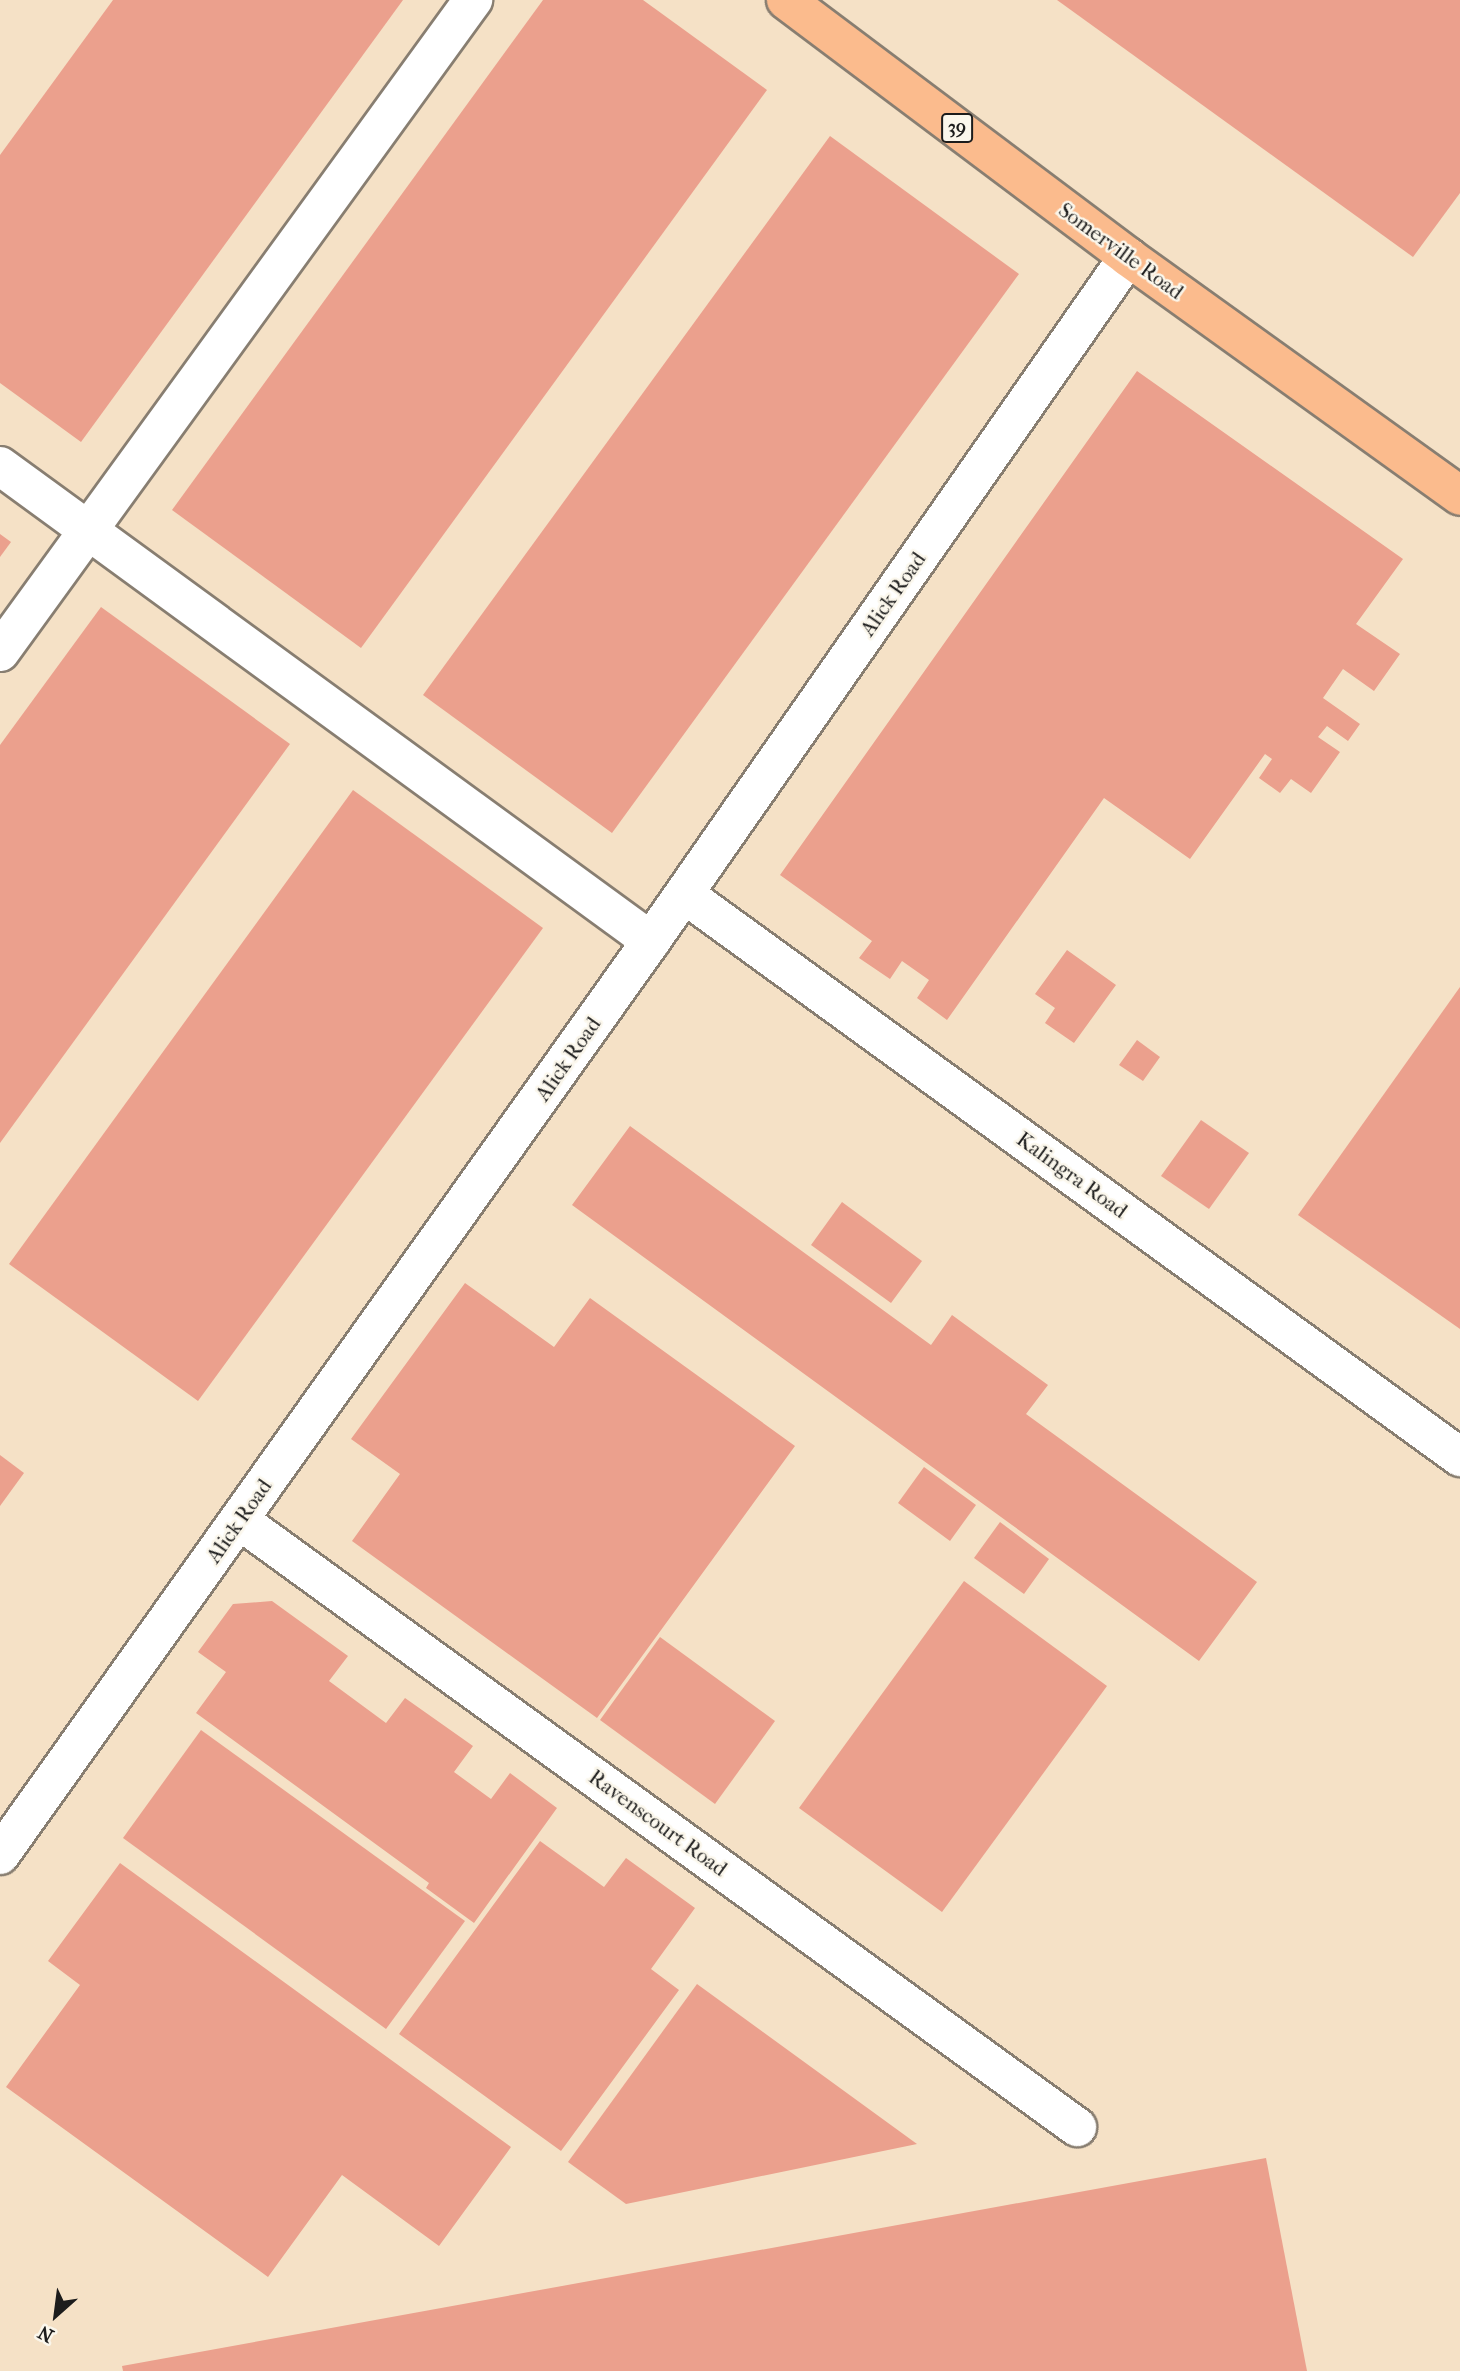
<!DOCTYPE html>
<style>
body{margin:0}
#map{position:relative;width:1460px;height:2371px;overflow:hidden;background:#f5e1c6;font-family:"IM FELL French Canon",serif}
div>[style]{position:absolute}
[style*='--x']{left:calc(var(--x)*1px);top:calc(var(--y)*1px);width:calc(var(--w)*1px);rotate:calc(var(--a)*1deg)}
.building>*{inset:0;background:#eba08d}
.roads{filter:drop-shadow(2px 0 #887e71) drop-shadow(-2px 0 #887e71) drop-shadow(0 2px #887e71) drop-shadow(0 -2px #887e71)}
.minor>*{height:38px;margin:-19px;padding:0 19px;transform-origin:19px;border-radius:19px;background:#fff}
.major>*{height:38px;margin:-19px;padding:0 19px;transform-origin:19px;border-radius:19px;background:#fbbb8d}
span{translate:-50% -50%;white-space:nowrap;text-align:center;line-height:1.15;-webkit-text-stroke:5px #fbf7ec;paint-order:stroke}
.shield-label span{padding:2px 5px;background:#fbf7ec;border:2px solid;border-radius:5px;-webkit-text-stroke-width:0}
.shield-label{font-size:19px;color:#1c1c1c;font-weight:700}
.street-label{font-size:21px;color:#1c1c1c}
.north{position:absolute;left:21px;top:2280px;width:70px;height:70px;-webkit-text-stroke:5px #fbf7ec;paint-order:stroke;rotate:208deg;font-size:19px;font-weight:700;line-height:28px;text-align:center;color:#1c1c1c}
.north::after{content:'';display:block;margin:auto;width:24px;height:32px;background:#1c1c1c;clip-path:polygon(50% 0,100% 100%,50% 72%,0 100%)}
</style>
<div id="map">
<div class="building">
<div style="clip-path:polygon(113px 0,403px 0,81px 442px,0 383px,0 155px)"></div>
<div style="clip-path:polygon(543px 0,643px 0,767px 90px,361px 648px,172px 510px)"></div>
<div style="clip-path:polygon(1057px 0,1460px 0,1460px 193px,1413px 257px)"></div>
<div style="clip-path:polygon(830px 136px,1019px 274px,612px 833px,423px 695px)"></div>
<div style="clip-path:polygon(1137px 371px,1403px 559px,1356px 624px,1400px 654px,1374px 691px,1343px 669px,1323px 698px,1360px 724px,1348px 741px,1327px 726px,1318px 737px,1340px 752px,1311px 793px,1291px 779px,1280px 793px,1259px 778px,1272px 759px,1265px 754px,1190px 859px,1104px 798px,947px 1020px,917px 998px,929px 980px,902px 961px,890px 979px,859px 958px,872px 941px,780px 875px)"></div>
<div style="clip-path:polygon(0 534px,11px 542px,0 557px)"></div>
<div style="clip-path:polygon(101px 607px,290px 744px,0 1143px,0 745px)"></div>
<div style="clip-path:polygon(353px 790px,543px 928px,198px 1401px,9px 1264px)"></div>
<div style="clip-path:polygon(1067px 950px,1116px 985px,1074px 1043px,1045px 1023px,1055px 1008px,1035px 994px)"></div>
<div style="clip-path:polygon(1460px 987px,1460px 1329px,1298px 1215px)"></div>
<div style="clip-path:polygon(1137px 1040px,1160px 1057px,1143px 1081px,1119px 1065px)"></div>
<div style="clip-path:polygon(1201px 1120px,1249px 1153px,1209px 1209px,1161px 1176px)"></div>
<div style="clip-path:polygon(630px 1126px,931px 1345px,952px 1315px,1048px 1385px,1026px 1414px,1257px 1582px,1199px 1661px,572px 1205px)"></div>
<div style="clip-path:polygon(842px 1202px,922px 1261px,891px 1303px,811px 1245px)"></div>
<div style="clip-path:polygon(465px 1283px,554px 1347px,590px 1298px,795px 1446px,597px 1718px,352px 1541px,400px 1474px,351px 1439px)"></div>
<div style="clip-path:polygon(0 1455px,24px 1473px,0 1506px)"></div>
<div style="clip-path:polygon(924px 1467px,976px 1505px,950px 1541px,898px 1503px)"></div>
<div style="clip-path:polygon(1000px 1522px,1049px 1559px,1024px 1594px,974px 1558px)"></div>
<div style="clip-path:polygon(964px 1581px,1107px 1686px,942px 1912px,799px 1808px)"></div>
<div style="clip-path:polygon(272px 1601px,348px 1656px,329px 1681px,386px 1723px,405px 1698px,473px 1746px,454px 1772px,491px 1799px,510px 1773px,557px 1808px,474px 1923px,426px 1888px,429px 1883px,196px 1713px,226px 1672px,198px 1652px,233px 1604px)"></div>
<div style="clip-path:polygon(660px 1637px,775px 1721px,715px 1804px,600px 1720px)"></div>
<div style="clip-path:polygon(201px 1730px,465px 1921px,386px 2029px,123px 1838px)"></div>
<div style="clip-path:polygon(540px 1841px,604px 1887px,626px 1858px,695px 1908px,651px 1969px,679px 1990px,561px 2151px,399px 2034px)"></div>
<div style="clip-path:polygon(120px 1863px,511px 2147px,439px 2246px,342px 2175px,268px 2277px,6px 2087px,80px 1985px,48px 1961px)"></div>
<div style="clip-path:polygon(697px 1984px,917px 2144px,626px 2204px,568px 2162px)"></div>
<div style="clip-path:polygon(1266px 2158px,1307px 2371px,123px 2371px,122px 2366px)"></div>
</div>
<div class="roads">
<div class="minor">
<div style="--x:0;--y:466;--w:806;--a:36.12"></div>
<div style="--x:0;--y:652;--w:806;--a:-54.04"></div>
<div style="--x:684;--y:894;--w:959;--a:35.96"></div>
<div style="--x:239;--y:1520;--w:1035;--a:35.92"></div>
<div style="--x:0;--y:1855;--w:1122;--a:-54.54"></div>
<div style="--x:651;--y:941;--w:834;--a:-55.11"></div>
</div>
<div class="major">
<div style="--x:786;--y:0;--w:428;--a:36.9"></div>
<div style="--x:1128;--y:257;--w:409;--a:35.7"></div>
</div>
</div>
<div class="shield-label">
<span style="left:957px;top:128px">39</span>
</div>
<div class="street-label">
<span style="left:1121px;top:251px;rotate:36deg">Somerville Road</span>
<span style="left:893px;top:594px;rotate:-55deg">Alick Road</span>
<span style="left:568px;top:1059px;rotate:-55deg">Alick Road</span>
<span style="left:1072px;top:1175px;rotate:36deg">Kalingra Road</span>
<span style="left:239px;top:1521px;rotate:-55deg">Alick Road</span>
<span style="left:658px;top:1823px;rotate:36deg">Ravenscourt Road</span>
</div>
<div class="north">N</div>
</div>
